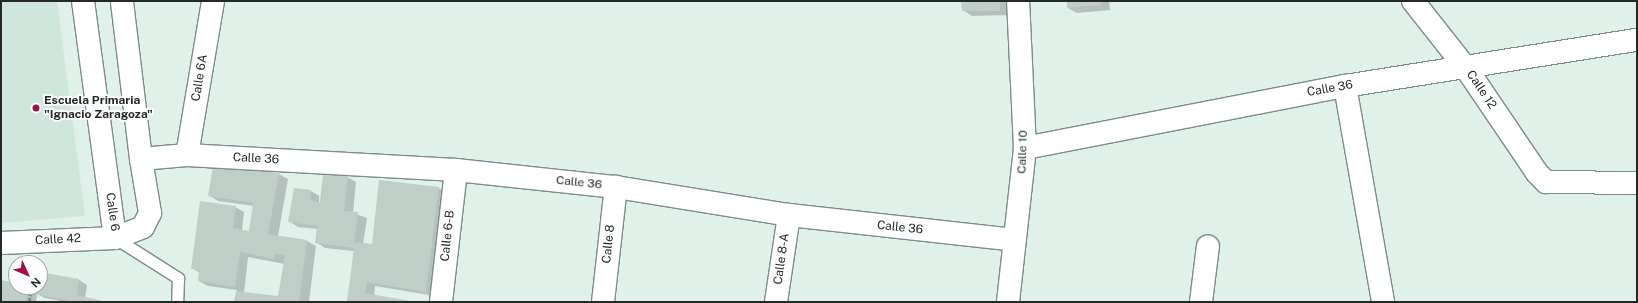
<!DOCTYPE html>
<style>
body{margin:0}
#map{position:relative;width:1638px;height:303px;overflow:hidden;background:#e0f1ea;font-family:"Public Sans",sans-serif}
div>[style]{position:absolute}
[style*='--x']{left:calc(var(--x)*1px);top:calc(var(--y)*1px);width:calc(var(--w)*1px);rotate:calc(var(--a)*1deg)}
.built>*{inset:0;background:#cee6db}
.shadow>*{inset:0;background:#0003}
.building>*{inset:0;background:#bfcfc8}
.path>*{height:2.5px;margin-top:-1.25px;transform-origin:0;background:repeating-linear-gradient(90deg,#7f8b86 0 4px,transparent 0 6px)}
.roads{filter:drop-shadow(1px 0 #7d8c86) drop-shadow(-1px 0 #7d8c86) drop-shadow(0 1px #7d8c86) drop-shadow(0 -1px #7d8c86)}
.service>*{height:11px;margin:-5.5px;padding:0 5.5px;transform-origin:5.5px;border-radius:5.5px;background:#fff}
.minor>*{height:22px;margin:-11px;padding:0 11px;transform-origin:11px;border-radius:11px;background:#fff}
.dots>*{width:11px;height:11px;translate:-50% -50%;box-sizing:border-box;border:2px solid #fff;border-radius:50%}
span{translate:-50% -50%;white-space:nowrap;text-align:center;line-height:1.15;-webkit-text-stroke:3.5px #fff;paint-order:stroke}
.street-label{font-size:12px;color:#222926}
.poi-label{font-size:12px;color:#222926;font-weight:700}
.left{translate:0 -50%;text-align:left}
.frame{position:absolute;inset:0;border:2px solid #222926;pointer-events:none}
.north{position:absolute;left:8px;top:255px;width:40px;height:40px;box-sizing:border-box;background:#fff;border:1px solid #a7a9a8;border-radius:50%;rotate:134deg;font-size:11px;font-weight:700;line-height:16px;text-align:center;color:#222926}
.north::after{content:'';display:block;margin:auto;width:14px;height:18px;background:#a40d47;clip-path:polygon(50% 0,100% 100%,50% 72%,0 100%)}
</style>
<div id="map">
<div class="built">
<div style="clip-path:polygon(1px 1px,57px 1px,85px 216px,1px 223px)"></div>
</div>
<div class="shadow">
<div style="clip-path:polygon(962px 1px,1009px 1px,1009px 15px,972px 16px,963px 10px)"></div>
<div style="clip-path:polygon(1068px 1px,1109px 1px,1110px 10px,1077px 13px,1068px 8px)"></div>
<div style="clip-path:polygon(evenodd,279px 174px,288px 179px,278px 236px,307px 241px,316px 246px,309px 302px,235px 302px,237px 290px,208px 286px,199px 281px,200px 273px,192px 268px,235px 207px,244px 212px,242px 230px,249px 232px,254px 206px,218px 201px,210px 196px,279px 174px,248px 257px,285px 264px,279px 297px,244px 293px,248px 257px)"></div>
<div style="clip-path:polygon(347px 177px,356px 182px,353px 213px,367px 218px,363px 244px,373px 245px,438px 188px,447px 193px,435px 296px,375px 286px,374px 296px,415px 302px,348px 302px,354px 251px,325px 248px,316px 242px,318px 229px,298px 227px,289px 221px,311px 191px,319px 196px,319px 203px,321px 203px)"></div>
<div style="clip-path:polygon(40px 273px,79px 280px,87px 285px,85px 298px,106px 302px,66px 302px,45px 298px,37px 294px,36px 302px,1px 302px,1px 281px,37px 291px,37px 287px,40px 287px)"></div>
</div>
<div class="building">
<div style="clip-path:polygon(961px 1px,1000px 1px,1000px 11px,962px 11px)"></div>
<div style="clip-path:polygon(1067px 1px,1101px 1px,1101px 5px,1067px 8px)"></div>
<div style="clip-path:polygon(213px 166px,279px 173px,268px 234px,307px 240px,299px 302px,234px 302px,236px 291px,278px 296px,285px 255px,275px 254px,274px 259px,240px 252px,235px 287px,198px 281px,199px 270px,191px 269px,200px 201px,236px 206px,233px 228px,249px 231px,253px 203px,208px 196px)"></div>
<div style="clip-path:polygon(323px 174px,348px 176px,344px 211px,358px 212px,354px 242px,372px 244px,379px 180px,439px 187px,426px 292px,367px 282px,365px 293px,416px 302px,347px 302px,354px 248px,315px 243px,317px 226px,288px 222px,294px 188px,311px 190px,310px 200px,320px 202px)"></div>
<div style="clip-path:polygon(40px 272px,79px 279px,77px 295px,107px 302px,75px 302px,35px 294px,36px 287px,40px 287px)"></div>
<div style="clip-path:polygon(1px 280px,16px 283px,16px 287px,29px 287px,26px 302px,1px 302px)"></div>
</div>
<div class="path">
<div style="--x:29;--y:302;--w:15;--a:-82"></div>
</div>
<div class="roads">
<div class="service">
<div style="--x:115;--y:238;--w:75;--a:32.4"></div>
<div style="--x:178;--y:278;--w:24;--a:92"></div>
</div>
<div class="minor">
<div style="--x:83;--y:1;--w:239;--a:82.3"></div>
<div style="--x:1413;--y:1;--w:85;--a:51.7"></div>
<div style="--x:1466;--y:68;--w:127;--a:55.9"></div>
<div style="--x:1537;--y:173;--w:13;--a:45"></div>
<div style="--x:1546;--y:182;--w:91;--a:0.6"></div>
<div style="--x:1345;--y:86;--w:219;--a:80"></div>
<div style="--x:1025;--y:148;--w:326;--a:-11"></div>
<div style="--x:1345;--y:86;--w:296;--a:-9"></div>
<div style="--x:187;--y:155;--w:156;--a:-80.4"></div>
<div style="--x:141;--y:159;--w:46;--a:-5"></div>
<div style="--x:187;--y:155;--w:269;--a:3.2"></div>
<div style="--x:456;--y:170;--w:161;--a:6.1"></div>
<div style="--x:616;--y:187;--w:175;--a:9.2"></div>
<div style="--x:789;--y:215;--w:227;--a:6.3"></div>
<div style="--x:1;--y:243;--w:114;--a:-2.5"></div>
<div style="--x:115;--y:238;--w:30;--a:-21"></div>
<div style="--x:143;--y:227;--w:16;--a:-63"></div>
<div style="--x:150;--y:213;--w:55;--a:-99.5"></div>
<div style="--x:141;--y:159;--w:159;--a:-96.9"></div>
<div style="--x:441;--y:302;--w:133;--a:-83.5"></div>
<div style="--x:603;--y:302;--w:116;--a:-83.6"></div>
<div style="--x:776;--y:302;--w:88;--a:-81.5"></div>
<div style="--x:1008;--y:302;--w:155;--a:-83.7"></div>
<div style="--x:1025;--y:148;--w:147;--a:-92.7"></div>
<div style="--x:1201;--y:302;--w:56;--a:-82.9"></div>
</div>
</div>
<div class="dots">
<div style="left:36px;top:108px;background:#a40d47"></div>
</div>
<div class="street-label">
<span style="left:200px;top:78px;rotate:-81deg">Calle 6A</span>
<span style="left:1330px;top:89px;rotate:-10deg">Calle 36</span>
<span style="left:1481px;top:90px;rotate:56deg">Calle 12</span>
<span style="left:1023px;top:152px;rotate:-88deg">Calle 10</span>
<span style="left:256px;top:159px;rotate:3deg">Calle 36</span>
<span style="left:579px;top:183px;rotate:6deg">Calle 36</span>
<span style="left:112px;top:212px;rotate:82deg">Calle 6</span>
<span style="left:900px;top:228px;rotate:6deg">Calle 36</span>
<span style="left:448px;top:236px;rotate:-84deg">Calle 6-B</span>
<span style="left:58px;top:240px;rotate:-3deg">Calle 42</span>
<span style="left:609px;top:244px;rotate:-84deg">Calle 8</span>
<span style="left:782px;top:259px;rotate:-82deg">Calle 8-A</span>
</div>
<div class="poi-label">
<span class="left" style="left:44px;top:108px">Escuela Primaria<br>"Ignacio Zaragoza"</span>
</div>
<div class="frame"></div>
<div class="north">N</div>
</div>
